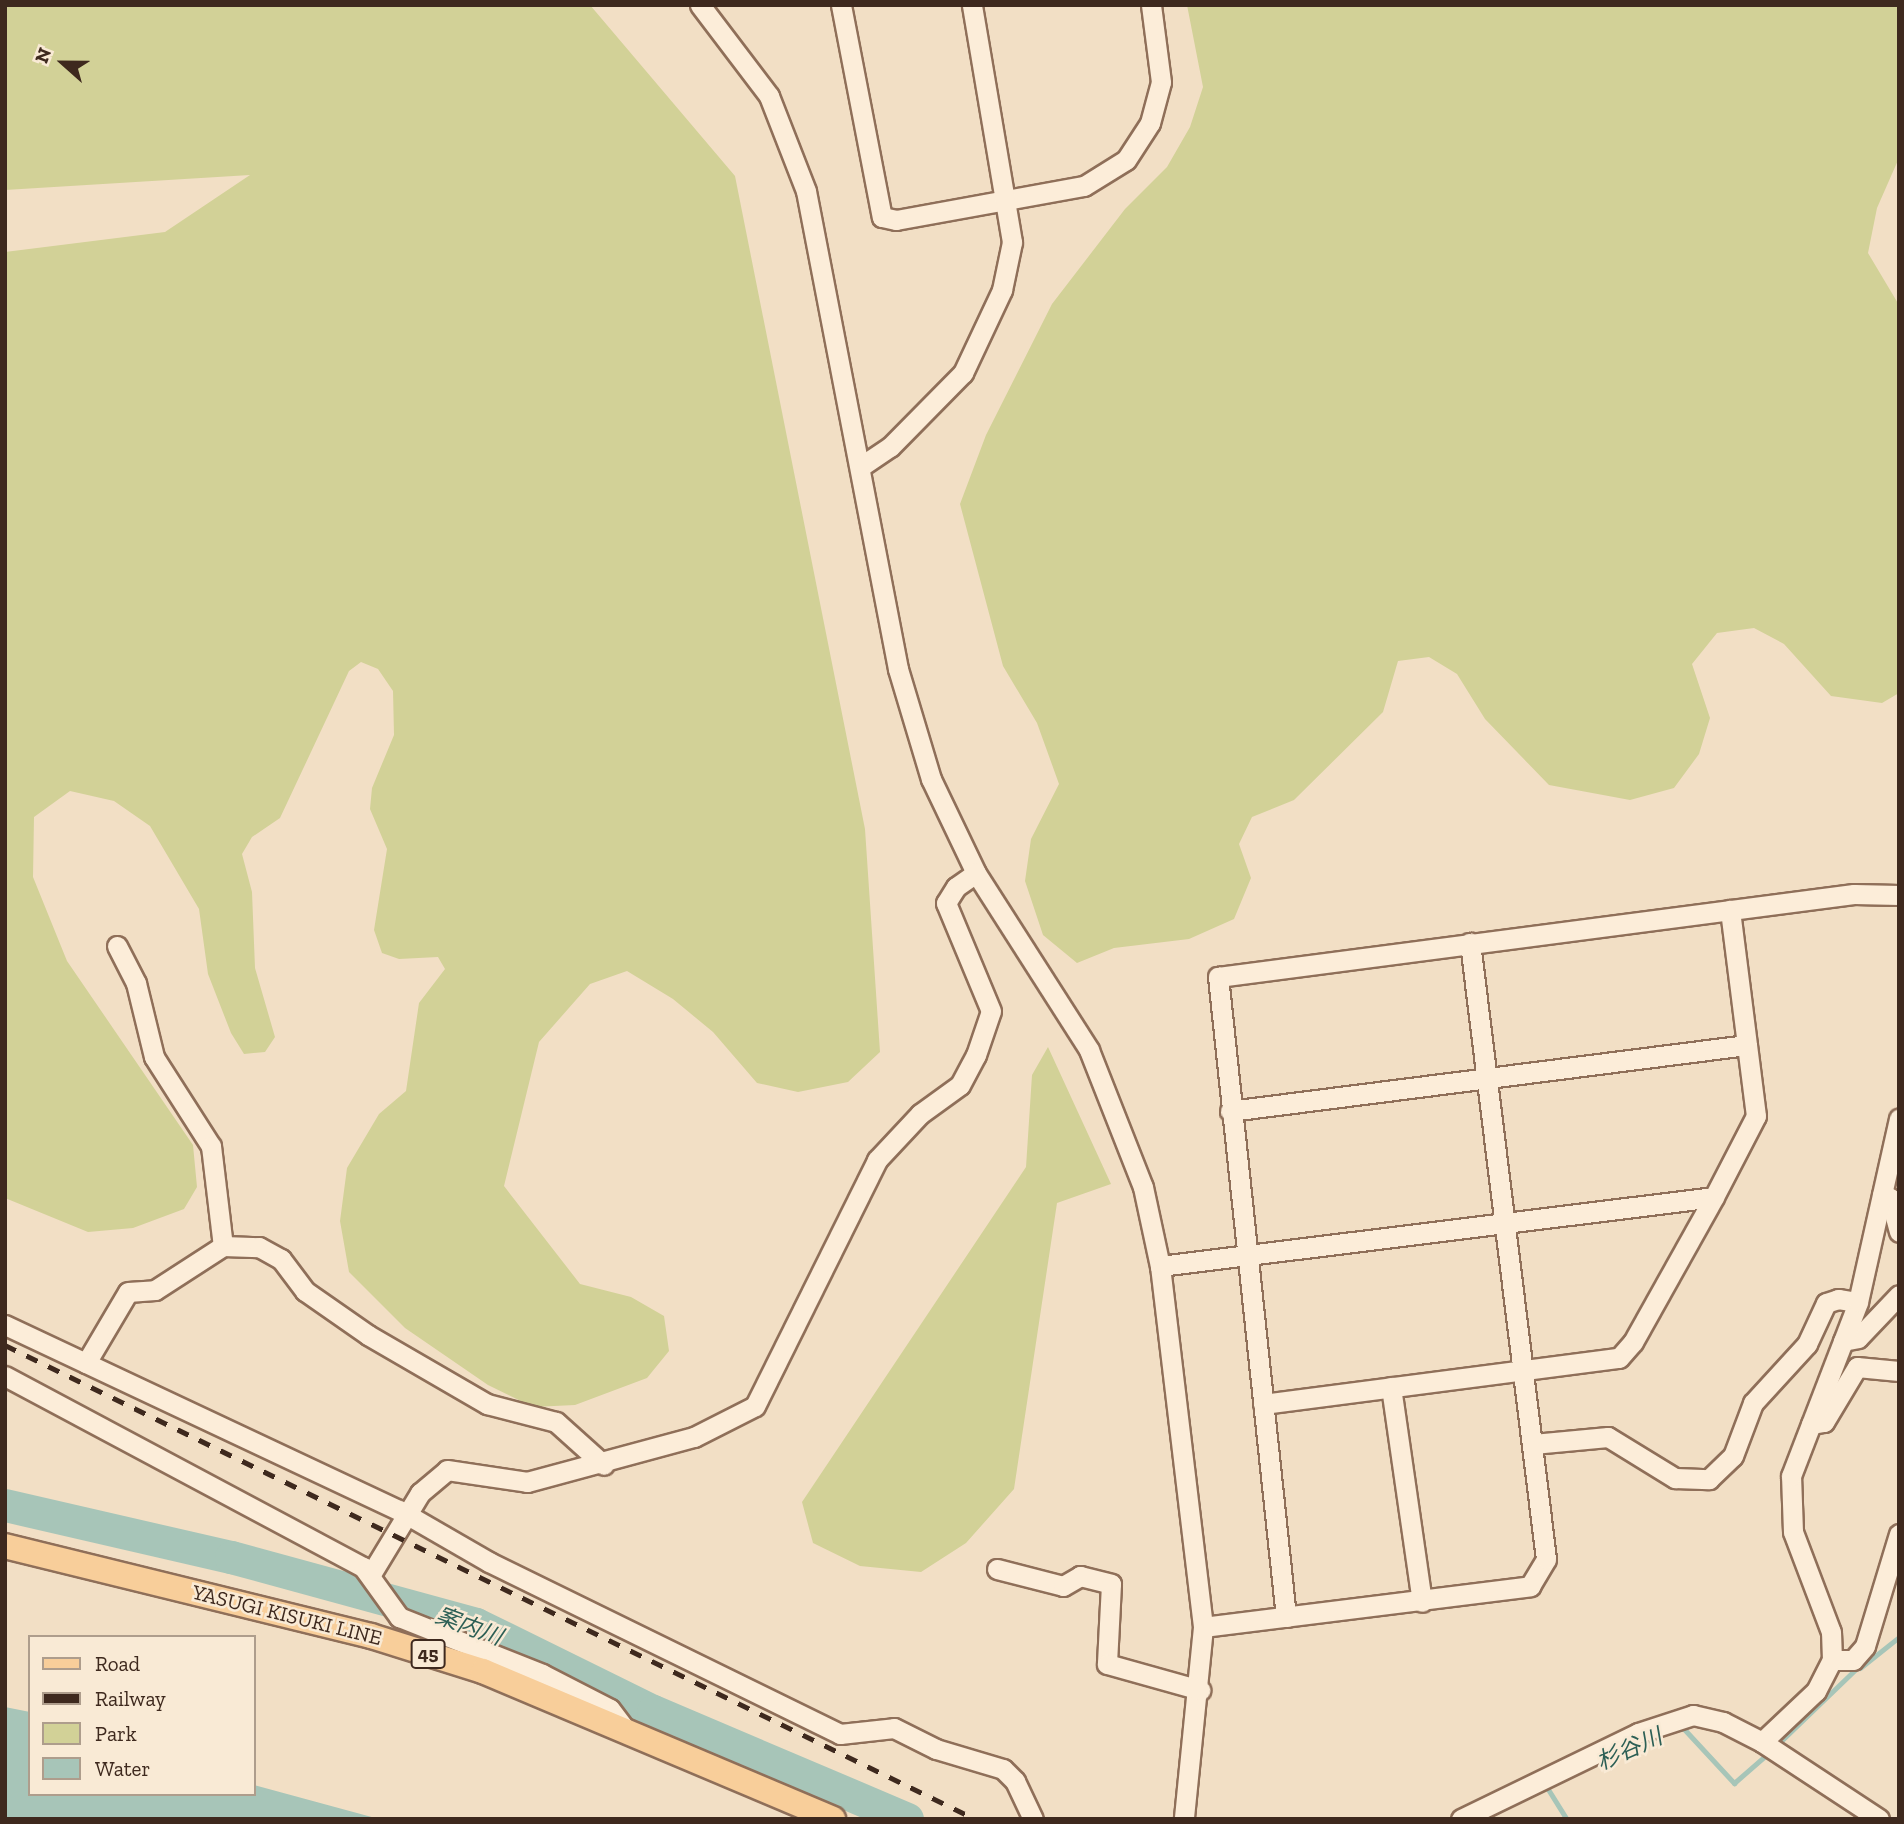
<!DOCTYPE html>
<meta charset="utf-8">
<style>
body{margin:0}
#map{position:relative;width:1904px;height:1824px;overflow:hidden;background:#f2dfc5;font-family:"Zilla Slab","Noto Sans JP",serif}
div>[style]{position:absolute}
[style*='--x']{left:calc(var(--x)*1px);top:calc(var(--y)*1px);width:calc(var(--w)*1px);rotate:calc(var(--a)*1deg)}
.green>*{inset:0;background:#d2d197}
.water>*{inset:0;background:#a7c5b8}
.stream>*{height:5px;margin:-2.5px;padding:0 2.5px;transform-origin:2.5px;border-radius:2.5px;background:#a7c5b8}
.river>*{height:33px;margin:-16.5px;padding:0 16.5px;transform-origin:16.5px;border-radius:16.5px;background:#a7c5b8}
.roads{filter:drop-shadow(2px 0 #8f6f59) drop-shadow(-2px 0 #8f6f59) drop-shadow(0 2px #8f6f59) drop-shadow(0 -2px #8f6f59)}
.minor>*{height:19px;margin:-9.5px;padding:0 9.5px;transform-origin:9.5px;border-radius:9.5px;background:#fcedd9}
.major>*{height:24px;margin:-12px;padding:0 12px;transform-origin:12px;border-radius:12px;background:#f8ce9a}
.rail>*{height:5px;margin-top:-2.5px;transform-origin:0;background:repeating-linear-gradient(90deg,#3e291e 0 12px,transparent 0 24px)}
span{translate:-50% -50%;white-space:nowrap;text-align:center;line-height:1.15;-webkit-text-stroke:5px #f9ead5;paint-order:stroke}
.shield-label span{padding:2px 5px;background:#f9ead5;border:2px solid;border-radius:5px;-webkit-text-stroke-width:0}
.shield-label{font-size:19px;color:#3e291e;font-weight:700}
.street-label{font-size:21px;color:#3e291e}
.water-label{font-size:23px;color:#2c5f55;font-style:italic}
.frame{position:absolute;inset:0;border:7px solid #3e291e;pointer-events:none}
.legend{position:absolute;left:28px;top:1635px;width:228px;height:161px;box-sizing:border-box;background:#f9ead5;border:2px solid #ae9d8c;margin:0;padding:9px 12px;list-style:none;font-size:21px;color:#3e291e}
.legend li{display:flex;align-items:center;gap:14px;height:35px}
.legend b{width:35px;border:2px solid #ae9d8c}
.north{position:absolute;left:28px;top:28px;width:70px;height:70px;-webkit-text-stroke:5px #f9ead5;paint-order:stroke;rotate:291deg;font-size:19px;font-weight:700;line-height:28px;text-align:center;color:#3e291e}
.north::after{content:'';display:block;margin:auto;width:24px;height:32px;background:#3e291e;clip-path:polygon(50% 0,100% 100%,50% 72%,0 100%)}
</style>
<div id="map">
<div class="green">
<div style="clip-path:polygon(5px 5px,590px 5px,735px 176px,865px 829px,880px 1052px,848px 1082px,798px 1092px,757px 1083px,713px 1032px,673px 999px,627px 971px,590px 984px,539px 1042px,504px 1186px,580px 1284px,631px 1297px,664px 1316px,669px 1351px,647px 1378px,575px 1405px,533px 1407px,488px 1385px,405px 1328px,349px 1272px,340px 1221px,347px 1168px,379px 1114px,406px 1091px,419px 1003px,445px 969px,438px 957px,399px 959px,382px 953px,374px 930px,387px 849px,370px 809px,372px 788px,394px 735px,393px 691px,378px 669px,361px 662px,349px 671px,280px 818px,252px 837px,242px 854px,252px 892px,255px 968px,275px 1037px,265px 1052px,244px 1054px,231px 1033px,208px 974px,199px 909px,150px 826px,114px 801px,70px 791px,34px 817px,33px 877px,67px 961px,193px 1145px,197px 1187px,184px 1209px,133px 1228px,88px 1232px,5px 1198px,5px 252px,165px 232px,250px 175px,5px 190px)"></div>
<div style="clip-path:polygon(1187px 5px,1899px 5px,1899px 158px,1877px 208px,1868px 253px,1899px 305px,1899px 693px,1882px 703px,1831px 696px,1784px 644px,1754px 628px,1717px 633px,1692px 664px,1710px 718px,1699px 754px,1674px 788px,1630px 800px,1549px 785px,1485px 719px,1457px 674px,1429px 657px,1398px 661px,1383px 712px,1294px 800px,1252px 817px,1239px 844px,1251px 878px,1234px 919px,1189px 939px,1114px 948px,1077px 963px,1043px 935px,1025px 881px,1031px 839px,1059px 784px,1037px 723px,1003px 666px,960px 504px,986px 435px,1052px 304px,1125px 209px,1167px 167px,1190px 127px,1203px 87px)"></div>
<div style="clip-path:polygon(1048px 1047px,1111px 1184px,1057px 1203px,1014px 1489px,966px 1543px,921px 1572px,860px 1566px,813px 1543px,802px 1502px,1026px 1167px,1032px 1075px)"></div>
</div>
<div class="water">
<div style="clip-path:polygon(5px 1707px,30px 1712px,30px 1794px,254px 1794px,254px 1785px,379px 1819px,5px 1819px)"></div>
</div>
<div class="stream">
<div style="--x:1860;--y:1668;--w:50;--a:-38.5"></div>
<div style="--x:1676;--y:1728;--w:8;--a:7"></div>
<div style="--x:1684;--y:1729;--w:74;--a:47.2"></div>
<div style="--x:1734;--y:1783;--w:41;--a:-41.1"></div>
<div style="--x:1781;--y:1741;--w:111;--a:-43.9"></div>
<div style="--x:1600;--y:1762;--w:67;--a:-23.9"></div>
<div style="--x:1546;--y:1786;--w:39;--a:58"></div>
</div>
<div class="river">
<div style="--x:5;--y:1505;--w:232;--a:13"></div>
<div style="--x:231;--y:1557;--w:254;--a:15.3"></div>
<div style="--x:476;--y:1624;--w:197;--a:26.2"></div>
<div style="--x:653;--y:1711;--w:276;--a:23"></div>
</div>
<div class="roads">
<div class="minor">
<div style="--x:700;--y:5;--w:114;--a:52.8"></div>
<div style="--x:769;--y:96;--w:102;--a:68.7"></div>
<div style="--x:806;--y:191;--w:487;--a:79.1"></div>
<div style="--x:898;--y:669;--w:115;--a:73.3"></div>
<div style="--x:931;--y:779;--w:104;--a:64.4"></div>
<div style="--x:976;--y:873;--w:210;--a:57.4"></div>
<div style="--x:1089;--y:1050;--w:147;--a:68.5"></div>
<div style="--x:1143;--y:1187;--w:81;--a:77.9"></div>
<div style="--x:1160;--y:1266;--w:364;--a:83.2"></div>
<div style="--x:1203;--y:1627;--w:193;--a:95.7"></div>
<div style="--x:841;--y:5;--w:216;--a:79.1"></div>
<div style="--x:882;--y:217;--w:14;--a:12"></div>
<div style="--x:896;--y:220;--w:191;--a:-10.3"></div>
<div style="--x:1084;--y:186;--w:49;--a:-31.8"></div>
<div style="--x:1126;--y:160;--w:44;--a:-57"></div>
<div style="--x:1150;--y:123;--w:42;--a:-75"></div>
<div style="--x:1161;--y:82;--w:78;--a:-97.4"></div>
<div style="--x:860;--y:467;--w:36;--a:-34"></div>
<div style="--x:890;--y:447;--w:104;--a:-45.4"></div>
<div style="--x:963;--y:373;--w:92;--a:-64.8"></div>
<div style="--x:1002;--y:290;--w:49;--a:-78.2"></div>
<div style="--x:1012;--y:242;--w:240;--a:-99.6"></div>
<div style="--x:117;--y:946;--w:42;--a:62.8"></div>
<div style="--x:136;--y:983;--w:76;--a:76.3"></div>
<div style="--x:154;--y:1057;--w:106;--a:57.4"></div>
<div style="--x:211;--y:1146;--w:101;--a:83.2"></div>
<div style="--x:1230;--y:1111;--w:521;--a:-7.28"></div>
<div style="--x:1882;--y:1195;--w:9;--a:21"></div>
<div style="--x:1890;--y:1198;--w:35;--a:75"></div>
<div style="--x:1160;--y:1266;--w:558;--a:-7.1"></div>
<div style="--x:1714;--y:1197;--w:91;--a:-62.6"></div>
<div style="--x:1756;--y:1116;--w:208;--a:-97.2"></div>
<div style="--x:5;--y:1325;--w:435;--a:25.2"></div>
<div style="--x:399;--y:1510;--w:104;--a:30"></div>
<div style="--x:489;--y:1562;--w:391;--a:26.1"></div>
<div style="--x:840;--y:1734;--w:54;--a:-6.3"></div>
<div style="--x:894;--y:1728;--w:47;--a:26.6"></div>
<div style="--x:936;--y:1749;--w:70;--a:16.6"></div>
<div style="--x:1003;--y:1769;--w:17;--a:45"></div>
<div style="--x:1015;--y:1781;--w:42;--a:64.7"></div>
<div style="--x:1843;--y:1341;--w:15;--a:-11"></div>
<div style="--x:1858;--y:1338;--w:59;--a:-46.4"></div>
<div style="--x:86;--y:1363;--w:82;--a:-59.4"></div>
<div style="--x:128;--y:1292;--w:27;--a:-4"></div>
<div style="--x:155;--y:1290;--w:81;--a:-32.9"></div>
<div style="--x:223;--y:1246;--w:36;--a:2"></div>
<div style="--x:259;--y:1247;--w:25;--a:29"></div>
<div style="--x:281;--y:1259;--w:40;--a:53"></div>
<div style="--x:305;--y:1291;--w:77;--a:34.9"></div>
<div style="--x:368;--y:1335;--w:138;--a:30.1"></div>
<div style="--x:487;--y:1404;--w:71;--a:14.6"></div>
<div style="--x:556;--y:1422;--w:64;--a:41.9"></div>
<div style="--x:5;--y:1376;--w:406;--a:28.1"></div>
<div style="--x:363;--y:1567;--w:62;--a:54.2"></div>
<div style="--x:399;--y:1617;--w:154;--a:21.7"></div>
<div style="--x:542;--y:1674;--w:76;--a:27.2"></div>
<div style="--x:610;--y:1709;--w:26;--a:53"></div>
<div style="--x:1391;--y:1387;--w:217;--a:81.8"></div>
<div style="--x:1263;--y:1404;--w:359;--a:-7.4"></div>
<div style="--x:1619;--y:1358;--w:21;--a:-49"></div>
<div style="--x:1633;--y:1342;--w:166;--a:-60.8"></div>
<div style="--x:1811;--y:1424;--w:13;--a:-9"></div>
<div style="--x:1824;--y:1422;--w:64;--a:-59"></div>
<div style="--x:1857;--y:1367;--w:42;--a:5.4"></div>
<div style="--x:1533;--y:1444;--w:75;--a:-5.3"></div>
<div style="--x:1608;--y:1437;--w:79;--a:31.5"></div>
<div style="--x:1675;--y:1478;--w:34;--a:2"></div>
<div style="--x:1709;--y:1479;--w:33;--a:-44"></div>
<div style="--x:1733;--y:1456;--w:57;--a:-69.3"></div>
<div style="--x:1753;--y:1403;--w:80;--a:-47.5"></div>
<div style="--x:1807;--y:1344;--w:45;--a:-65.1"></div>
<div style="--x:1826;--y:1303;--w:13;--a:-18"></div>
<div style="--x:1838;--y:1299;--w:20;--a:9"></div>
<div style="--x:997;--y:1569;--w:68;--a:14.4"></div>
<div style="--x:1063;--y:1586;--w:20;--a:-30"></div>
<div style="--x:1080;--y:1576;--w:32;--a:14"></div>
<div style="--x:1111;--y:1584;--w:80;--a:92.9"></div>
<div style="--x:1107;--y:1664;--w:97;--a:15.6"></div>
<div style="--x:371;--y:1574;--w:95;--a:-58.8"></div>
<div style="--x:420;--y:1493;--w:35;--a:-40"></div>
<div style="--x:447;--y:1470;--w:81;--a:8.5"></div>
<div style="--x:527;--y:1482;--w:173;--a:-15.1"></div>
<div style="--x:694;--y:1437;--w:68;--a:-26.9"></div>
<div style="--x:755;--y:1406;--w:275;--a:-63.6"></div>
<div style="--x:877;--y:1160;--w:63;--a:-46.9"></div>
<div style="--x:920;--y:1114;--w:49;--a:-35.9"></div>
<div style="--x:960;--y:1085;--w:34;--a:-62"></div>
<div style="--x:976;--y:1055;--w:46;--a:-71.2"></div>
<div style="--x:991;--y:1011;--w:117;--a:-112.6"></div>
<div style="--x:946;--y:903;--w:19;--a:-58"></div>
<div style="--x:956;--y:887;--w:24;--a:-35"></div>
<div style="--x:1286;--y:1617;--w:644;--a:-96.06"></div>
<div style="--x:1218;--y:977;--w:641;--a:-7.44"></div>
<div style="--x:1854;--y:894;--w:45;--a:1.3"></div>
<div style="--x:1203;--y:1627;--w:330;--a:-7.1"></div>
<div style="--x:1530;--y:1586;--w:31;--a:-59"></div>
<div style="--x:1546;--y:1559;--w:621;--a:-97.03"></div>
<div style="--x:1832;--y:1660;--w:21;--a:0"></div>
<div style="--x:1853;--y:1660;--w:18;--a:-49"></div>
<div style="--x:1865;--y:1646;--w:117;--a:-73.1"></div>
<div style="--x:1762;--y:1742;--w:74;--a:-43.4"></div>
<div style="--x:1816;--y:1691;--w:35;--a:-63"></div>
<div style="--x:1832;--y:1660;--w:28;--a:-92"></div>
<div style="--x:1831;--y:1632;--w:107;--a:-110.8"></div>
<div style="--x:1793;--y:1532;--w:56;--a:-92"></div>
<div style="--x:1791;--y:1476;--w:186;--a:-68.9"></div>
<div style="--x:1858;--y:1302;--w:188;--a:-77.4"></div>
<div style="--x:1461;--y:1819;--w:197;--a:-25.9"></div>
<div style="--x:1638;--y:1733;--w:58;--a:-18.1"></div>
<div style="--x:1693;--y:1715;--w:31;--a:13"></div>
<div style="--x:1723;--y:1722;--w:44;--a:27.1"></div>
<div style="--x:1762;--y:1742;--w:140;--a:33.3"></div>
</div>
<div class="major">
<div style="--x:5;--y:1546;--w:377;--a:13.8"></div>
<div style="--x:371;--y:1636;--w:117;--a:17.4"></div>
<div style="--x:483;--y:1671;--w:380;--a:22.9"></div>
</div>
</div>
<div class="rail">
<div style="--x:5;--y:1345;--w:1080;--a:26.04"></div>
</div>
<div class="shield-label">
<span style="left:428px;top:1654px">45</span>
</div>
<div class="street-label">
<span style="left:287px;top:1615px;rotate:14deg">YASUGI KISUKI LINE</span>
</div>
<div class="water-label">
<span style="left:469px;top:1626px;rotate:20deg">案内川</span>
<span style="left:1629px;top:1749px;rotate:-24deg">杉谷川</span>
</div>
<div class="frame"></div>
<ul class="legend">
<li><b style="height:9px;background:#f8ce9a"></b>Road</li>
<li><b style="height:9px;background:#3e291e"></b>Railway</li>
<li><b style="height:19px;background:#d2d197"></b>Park</li>
<li><b style="height:19px;background:#a7c5b8"></b>Water</li>
</ul>
<div class="north">N</div>
</div>
